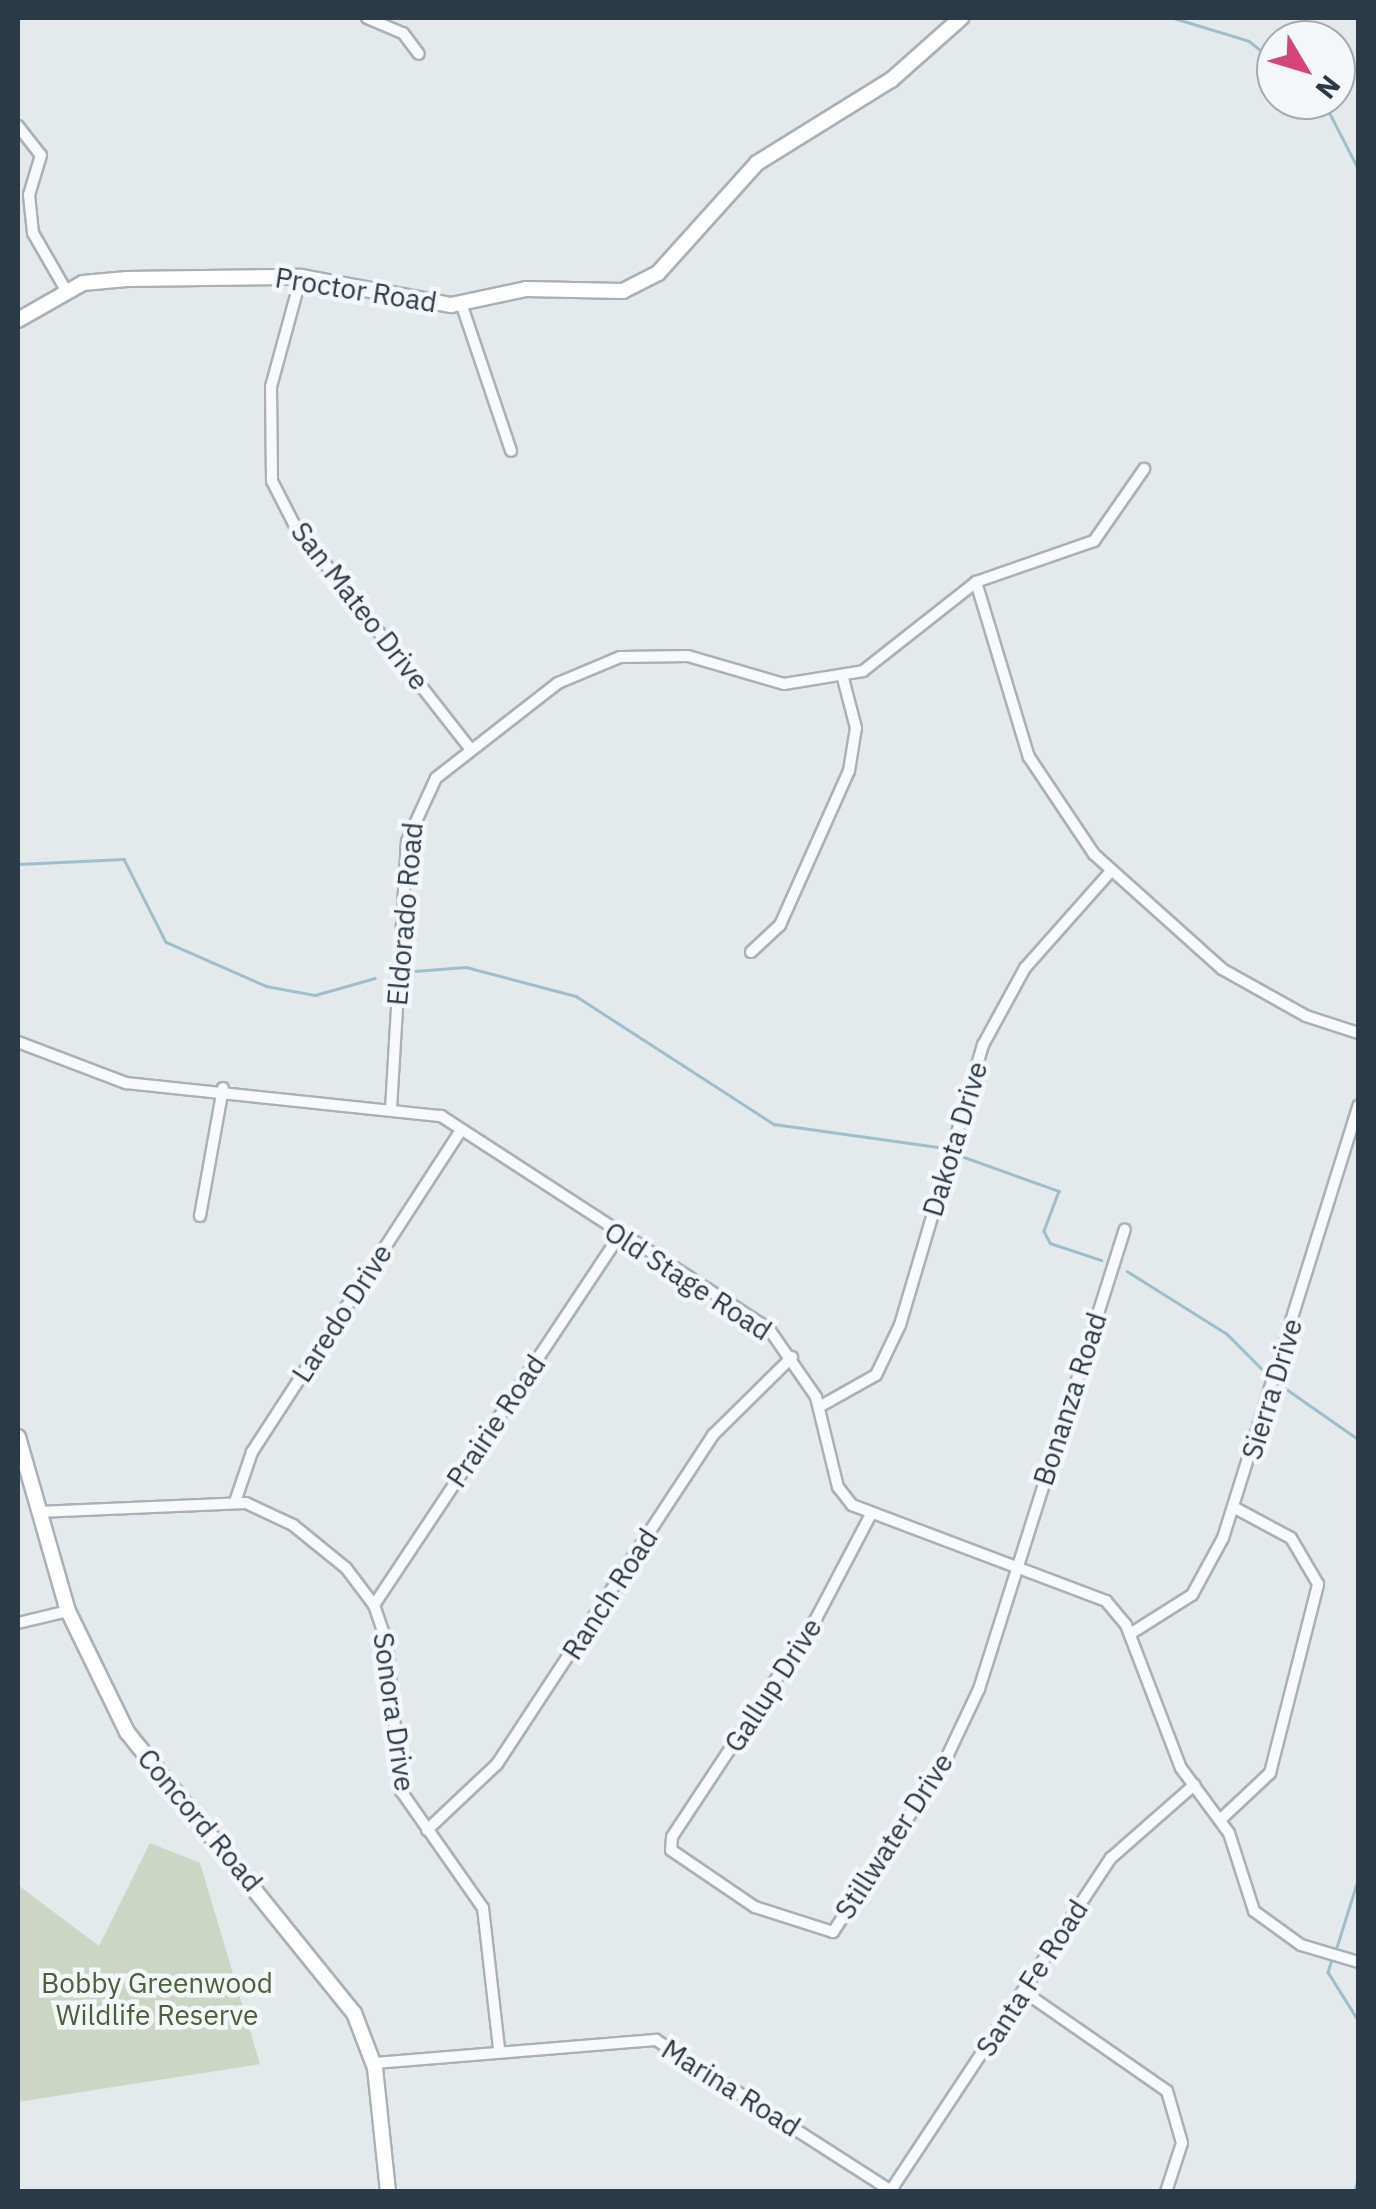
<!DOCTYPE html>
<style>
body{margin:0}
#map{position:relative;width:1376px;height:2209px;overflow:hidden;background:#e4e9ec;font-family:"IBM Plex Sans",sans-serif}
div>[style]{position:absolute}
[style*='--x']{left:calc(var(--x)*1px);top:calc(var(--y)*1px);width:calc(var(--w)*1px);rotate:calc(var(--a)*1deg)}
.green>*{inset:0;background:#cdd6c4}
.stream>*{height:2.5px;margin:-1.25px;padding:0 1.25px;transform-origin:1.25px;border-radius:1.25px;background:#9dbfcd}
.roads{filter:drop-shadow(2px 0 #a8b1b7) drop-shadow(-2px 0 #a8b1b7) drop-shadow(0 2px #a8b1b7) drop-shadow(0 -2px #a8b1b7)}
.minor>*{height:10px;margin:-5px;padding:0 5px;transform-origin:5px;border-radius:5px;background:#f7f9fa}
.secondary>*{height:14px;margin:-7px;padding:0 7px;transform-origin:7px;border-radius:7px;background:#fff}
span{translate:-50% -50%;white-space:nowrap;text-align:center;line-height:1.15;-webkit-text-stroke:9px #f4f7f9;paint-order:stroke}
.street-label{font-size:28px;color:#2a3a46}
.park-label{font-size:28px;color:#486237}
.frame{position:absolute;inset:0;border:20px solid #2a3a46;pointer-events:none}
.north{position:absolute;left:1256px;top:20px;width:100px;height:100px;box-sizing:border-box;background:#f4f7f9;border:2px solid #a3abb1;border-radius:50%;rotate:128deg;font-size:28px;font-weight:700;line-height:40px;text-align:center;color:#2a3a46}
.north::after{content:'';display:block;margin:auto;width:35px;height:45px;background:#d54579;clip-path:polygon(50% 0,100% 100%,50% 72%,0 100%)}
</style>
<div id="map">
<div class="green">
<div style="clip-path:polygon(150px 1843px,200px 1863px,260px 2064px,18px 2102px,18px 1885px,99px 1946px)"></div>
</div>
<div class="stream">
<div style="--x:1174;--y:18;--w:78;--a:17"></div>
<div style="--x:1249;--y:41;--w:35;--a:39"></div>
<div style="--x:1323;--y:100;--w:76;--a:62.8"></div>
<div style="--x:18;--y:864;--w:106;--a:-2.7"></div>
<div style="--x:124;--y:859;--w:93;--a:63.2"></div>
<div style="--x:166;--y:942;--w:109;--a:23.7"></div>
<div style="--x:266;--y:986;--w:50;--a:10.4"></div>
<div style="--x:315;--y:995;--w:62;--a:-15.8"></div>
<div style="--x:414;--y:971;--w:52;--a:-4.4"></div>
<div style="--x:466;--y:967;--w:114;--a:14.8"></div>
<div style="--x:576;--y:996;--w:236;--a:32.9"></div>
<div style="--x:774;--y:1124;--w:165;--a:8"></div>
<div style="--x:964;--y:1157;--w:101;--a:19.7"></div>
<div style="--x:1059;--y:1191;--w:43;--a:110.6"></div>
<div style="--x:1044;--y:1231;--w:13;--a:63"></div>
<div style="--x:1050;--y:1243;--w:54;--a:18.4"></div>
<div style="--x:1127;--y:1271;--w:117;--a:32.1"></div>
<div style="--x:1226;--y:1333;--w:52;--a:45"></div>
<div style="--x:1285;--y:1388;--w:89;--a:34.9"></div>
<div style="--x:1336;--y:1949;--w:73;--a:-72.6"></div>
<div style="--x:1333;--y:1956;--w:17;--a:107"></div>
<div style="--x:1328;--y:1972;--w:57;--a:58"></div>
<div style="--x:1354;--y:2192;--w:15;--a:-74"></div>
</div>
<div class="roads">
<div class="minor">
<div style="--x:367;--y:18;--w:39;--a:23"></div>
<div style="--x:403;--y:33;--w:26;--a:53"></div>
<div style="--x:18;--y:126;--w:37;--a:52"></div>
<div style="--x:41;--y:155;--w:42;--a:106.7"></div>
<div style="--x:29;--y:195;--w:38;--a:84"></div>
<div style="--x:33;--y:233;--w:68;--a:60"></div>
<div style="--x:301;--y:277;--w:114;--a:105.3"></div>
<div style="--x:271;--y:387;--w:94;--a:89.4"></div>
<div style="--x:272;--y:481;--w:48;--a:62.9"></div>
<div style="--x:294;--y:524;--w:287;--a:51.9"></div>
<div style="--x:461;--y:303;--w:156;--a:71.3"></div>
<div style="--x:976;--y:582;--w:183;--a:73.2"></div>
<div style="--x:1029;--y:757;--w:117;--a:56.2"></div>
<div style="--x:1094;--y:854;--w:172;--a:41.9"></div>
<div style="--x:1222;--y:969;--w:96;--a:29.2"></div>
<div style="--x:1306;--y:1016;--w:55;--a:18.1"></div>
<div style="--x:751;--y:952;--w:40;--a:-43"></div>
<div style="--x:780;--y:925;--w:169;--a:-65.9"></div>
<div style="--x:849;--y:771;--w:44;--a:-80.8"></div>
<div style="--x:856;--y:728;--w:52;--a:-104.6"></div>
<div style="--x:18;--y:1042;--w:116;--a:20.8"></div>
<div style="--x:126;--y:1083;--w:317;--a:6"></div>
<div style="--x:441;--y:1116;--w:391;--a:33"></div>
<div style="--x:769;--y:1329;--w:83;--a:55.3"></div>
<div style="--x:816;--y:1397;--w:93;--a:76.3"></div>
<div style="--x:838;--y:1487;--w:23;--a:52"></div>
<div style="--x:852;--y:1505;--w:272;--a:20.7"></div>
<div style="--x:1106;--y:1601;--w:31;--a:50"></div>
<div style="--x:1126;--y:1625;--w:153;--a:69"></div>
<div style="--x:1181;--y:1768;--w:81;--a:53.6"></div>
<div style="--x:1229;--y:1833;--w:82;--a:72.2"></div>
<div style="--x:1254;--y:1911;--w:58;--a:35.9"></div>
<div style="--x:1301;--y:1945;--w:59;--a:16.6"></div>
<div style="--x:391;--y:1109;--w:268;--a:-86.6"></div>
<div style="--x:407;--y:841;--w:69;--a:-65.3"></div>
<div style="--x:436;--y:778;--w:155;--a:-37.9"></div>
<div style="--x:558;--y:683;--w:67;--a:-22.8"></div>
<div style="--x:620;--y:657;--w:68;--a:-0.8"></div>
<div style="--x:688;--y:656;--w:100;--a:16.3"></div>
<div style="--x:784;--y:684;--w:80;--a:-9.3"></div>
<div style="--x:863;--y:671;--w:144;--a:-38.2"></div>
<div style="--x:976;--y:582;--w:125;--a:-19.2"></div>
<div style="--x:1094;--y:541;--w:88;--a:-55.2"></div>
<div style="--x:200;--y:1216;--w:130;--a:-79.8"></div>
<div style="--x:819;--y:1407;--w:65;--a:-29.3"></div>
<div style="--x:876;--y:1375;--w:55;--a:-64.4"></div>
<div style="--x:900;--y:1325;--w:292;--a:-73.5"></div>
<div style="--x:983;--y:1045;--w:88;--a:-61.4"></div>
<div style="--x:1025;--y:968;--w:130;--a:-48.4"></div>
<div style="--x:235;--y:1502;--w:53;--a:-71.2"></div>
<div style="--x:252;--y:1452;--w:384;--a:-57"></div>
<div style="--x:38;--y:1512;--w:208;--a:-2.5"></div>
<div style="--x:246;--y:1503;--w:52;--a:25.1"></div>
<div style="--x:293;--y:1525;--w:68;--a:39.1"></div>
<div style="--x:346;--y:1568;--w:46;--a:52.9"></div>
<div style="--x:374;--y:1605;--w:40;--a:71.1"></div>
<div style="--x:387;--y:1643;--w:149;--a:84.6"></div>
<div style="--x:401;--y:1791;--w:143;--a:55"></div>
<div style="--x:483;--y:1908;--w:141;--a:83.5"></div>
<div style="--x:870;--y:1516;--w:114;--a:117.7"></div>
<div style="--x:817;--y:1617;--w:263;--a:123.4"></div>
<div style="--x:672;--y:1837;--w:13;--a:94"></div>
<div style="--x:671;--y:1850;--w:102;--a:34.2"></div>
<div style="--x:755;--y:1907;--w:82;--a:17.8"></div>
<div style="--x:833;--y:1932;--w:202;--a:-56.7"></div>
<div style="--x:944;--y:1763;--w:82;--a:-64.7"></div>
<div style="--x:979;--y:1689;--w:482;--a:-72.4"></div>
<div style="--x:374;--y:1605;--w:441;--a:-56.4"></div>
<div style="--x:18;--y:1623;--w:51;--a:-13.5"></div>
<div style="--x:1130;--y:1634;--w:73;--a:-32.2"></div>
<div style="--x:1192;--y:1595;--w:65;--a:-61.5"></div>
<div style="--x:1223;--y:1538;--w:453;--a:-72.6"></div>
<div style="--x:1220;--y:1820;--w:69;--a:-43.2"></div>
<div style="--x:1270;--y:1773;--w:195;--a:-75.7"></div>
<div style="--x:1318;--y:1584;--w:53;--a:-120.4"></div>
<div style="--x:1291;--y:1538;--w:64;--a:-151.8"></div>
<div style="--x:427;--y:1830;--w:96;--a:-43.3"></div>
<div style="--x:497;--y:1764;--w:394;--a:-56.7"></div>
<div style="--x:713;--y:1435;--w:111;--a:-44.6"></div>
<div style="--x:1023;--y:1991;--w:175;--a:34.8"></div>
<div style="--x:1167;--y:2091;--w:54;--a:73.9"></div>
<div style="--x:1182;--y:2143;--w:52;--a:108.1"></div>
<div style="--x:374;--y:2063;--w:283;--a:-4.7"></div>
<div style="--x:656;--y:2040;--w:282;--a:32.7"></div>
<div style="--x:891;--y:2190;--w:398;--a:-56.5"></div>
<div style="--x:1111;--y:1858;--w:111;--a:-41.3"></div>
</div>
<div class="secondary">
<div style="--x:18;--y:320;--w:75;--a:-29.6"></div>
<div style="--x:83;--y:283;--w:44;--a:-5.2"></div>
<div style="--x:127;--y:279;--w:174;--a:-0.7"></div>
<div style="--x:301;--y:277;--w:153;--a:10.6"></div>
<div style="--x:451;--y:305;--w:77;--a:-12"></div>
<div style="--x:526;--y:289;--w:97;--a:1.2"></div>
<div style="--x:623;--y:291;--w:39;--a:-27"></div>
<div style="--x:658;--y:273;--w:148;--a:-48"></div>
<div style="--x:757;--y:163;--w:158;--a:-31.8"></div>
<div style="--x:891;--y:80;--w:94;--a:-41.5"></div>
<div style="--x:18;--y:1437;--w:181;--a:74"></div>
<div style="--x:68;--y:1611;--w:135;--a:64"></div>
<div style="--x:127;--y:1732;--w:361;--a:51.1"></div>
<div style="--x:354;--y:2013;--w:59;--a:69.1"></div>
<div style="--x:375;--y:2068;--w:125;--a:84"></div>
</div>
</div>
<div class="street-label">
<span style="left:356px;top:290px;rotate:9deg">Proctor Road</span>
<span style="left:360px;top:606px;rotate:52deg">San Mateo Drive</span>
<span style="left:405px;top:914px;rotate:-85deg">Eldorado Road</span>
<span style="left:955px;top:1139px;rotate:-73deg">Dakota Drive</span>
<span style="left:688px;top:1281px;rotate:33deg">Old Stage Road</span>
<span style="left:342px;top:1313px;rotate:-57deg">Laredo Drive</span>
<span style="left:1272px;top:1389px;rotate:-73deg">Sierra Drive</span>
<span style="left:1070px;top:1399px;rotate:-72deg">Bonanza Road</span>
<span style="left:496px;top:1421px;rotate:-56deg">Prairie Road</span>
<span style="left:610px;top:1594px;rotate:-57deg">Ranch Road</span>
<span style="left:773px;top:1685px;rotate:-57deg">Gallup Drive</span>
<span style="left:394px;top:1712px;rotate:82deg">Sonora Drive</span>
<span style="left:200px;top:1820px;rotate:50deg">Concord Road</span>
<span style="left:894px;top:1836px;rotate:-57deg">Stillwater Drive</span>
<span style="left:1032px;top:1978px;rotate:-57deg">Santa Fe Road</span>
<span style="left:731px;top:2088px;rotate:32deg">Marina Road</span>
</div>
<div class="park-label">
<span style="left:157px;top:1999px">Bobby Greenwood<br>Wildlife Reserve</span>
</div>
<div class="frame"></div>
<div class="north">N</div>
</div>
